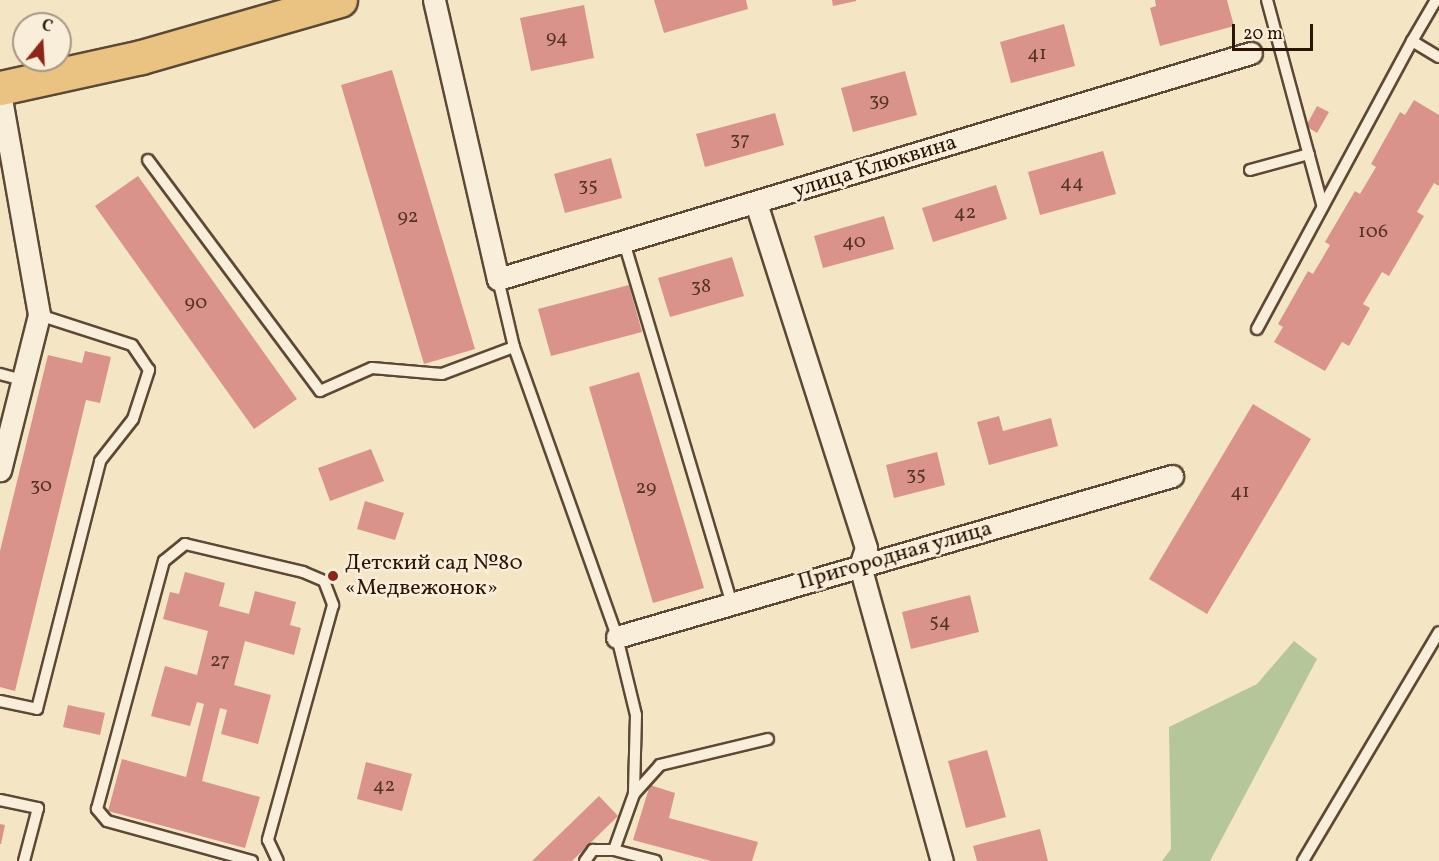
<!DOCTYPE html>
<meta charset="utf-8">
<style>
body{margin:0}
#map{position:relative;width:1439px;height:861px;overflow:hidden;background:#f4e5c5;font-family:Vollkorn,serif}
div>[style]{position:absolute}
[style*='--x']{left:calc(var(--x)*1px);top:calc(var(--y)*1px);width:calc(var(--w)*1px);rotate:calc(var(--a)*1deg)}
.green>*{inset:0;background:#b5c69a}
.building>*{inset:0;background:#da938a}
.roads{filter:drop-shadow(2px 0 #5c4835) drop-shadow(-2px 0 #5c4835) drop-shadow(0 2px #5c4835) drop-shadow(0 -2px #5c4835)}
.service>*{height:10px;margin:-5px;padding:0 5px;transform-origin:5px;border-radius:5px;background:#f8eed9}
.minor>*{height:21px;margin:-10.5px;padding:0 10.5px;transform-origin:10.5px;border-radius:10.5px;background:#f8eed9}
.primary>*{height:33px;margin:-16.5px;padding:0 16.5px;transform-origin:16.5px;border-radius:16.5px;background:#eac282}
.dots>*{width:16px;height:16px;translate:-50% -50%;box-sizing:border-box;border:3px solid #f8eed9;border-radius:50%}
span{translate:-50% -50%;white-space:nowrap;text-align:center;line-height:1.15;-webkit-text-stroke:5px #f8eed9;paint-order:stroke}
.number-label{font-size:20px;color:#553426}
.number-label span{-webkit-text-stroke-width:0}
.street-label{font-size:22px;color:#291405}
.poi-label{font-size:22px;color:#291405}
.left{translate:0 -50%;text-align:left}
.north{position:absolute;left:12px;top:12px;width:60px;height:60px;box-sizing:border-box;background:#f8eed9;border:2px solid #a59784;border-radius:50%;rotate:18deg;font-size:16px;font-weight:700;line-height:24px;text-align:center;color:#291405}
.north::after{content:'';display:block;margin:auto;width:21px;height:27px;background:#8f2418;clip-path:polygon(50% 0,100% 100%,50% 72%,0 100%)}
.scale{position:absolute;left:1232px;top:24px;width:81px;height:27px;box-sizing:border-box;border:3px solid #291405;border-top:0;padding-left:8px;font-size:18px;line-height:21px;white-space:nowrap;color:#291405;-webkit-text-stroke:4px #f8eed9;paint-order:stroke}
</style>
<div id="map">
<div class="green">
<div style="clip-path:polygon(1294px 641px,1317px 659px,1210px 861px,1162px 861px,1171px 849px,1169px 727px,1257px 684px)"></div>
</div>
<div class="building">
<div style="clip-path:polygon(654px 0,746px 0,748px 9px,664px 33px)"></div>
<div style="clip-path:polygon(832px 0,856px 0,856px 1px,833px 6px)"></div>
<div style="clip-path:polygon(1155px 0,1227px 0,1234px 26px,1160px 46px,1150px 8px,1156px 6px)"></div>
<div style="clip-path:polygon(584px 5px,594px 58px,531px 71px,520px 18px)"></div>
<div style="clip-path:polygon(1064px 24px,1075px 66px,1011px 83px,1000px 42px)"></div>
<div style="clip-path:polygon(392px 70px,475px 349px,424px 364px,341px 85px)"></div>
<div style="clip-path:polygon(905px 71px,917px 115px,853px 132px,841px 88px)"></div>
<div style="clip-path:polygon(1414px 100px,1439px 115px,1439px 186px,1434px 183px,1417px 212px,1424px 216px,1389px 276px,1382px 272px,1363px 304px,1370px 308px,1349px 346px,1342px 342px,1325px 371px,1274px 342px,1283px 327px,1278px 324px,1308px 271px,1313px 274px,1330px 245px,1325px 242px,1355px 191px,1360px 194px,1376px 167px,1371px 164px,1400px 112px,1405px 115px)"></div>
<div style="clip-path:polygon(1317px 106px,1329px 112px,1317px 133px,1306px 126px)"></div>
<div style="clip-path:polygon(775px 113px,784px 145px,705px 167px,696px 134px)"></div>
<div style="clip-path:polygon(1103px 151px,1116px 194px,1040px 215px,1028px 172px)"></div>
<div style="clip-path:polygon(611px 158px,622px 198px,565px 213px,554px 174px)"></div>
<div style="clip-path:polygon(138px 176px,297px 399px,254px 429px,95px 206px)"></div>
<div style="clip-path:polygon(996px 185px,1007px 219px,933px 242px,922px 208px)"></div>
<div style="clip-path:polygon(884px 216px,894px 249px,823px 268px,814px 236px)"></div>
<div style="clip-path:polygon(732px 257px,744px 296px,670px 317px,658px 278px)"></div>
<div style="clip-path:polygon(629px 285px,642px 332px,551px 356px,538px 309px)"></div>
<div style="clip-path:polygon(85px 351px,111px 357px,100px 403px,86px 400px,15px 691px,0 687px,0 551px,48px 355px,82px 363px)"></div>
<div style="clip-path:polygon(639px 372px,704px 588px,653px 603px,589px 387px)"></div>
<div style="clip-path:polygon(1253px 404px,1311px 439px,1207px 614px,1149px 579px)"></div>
<div style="clip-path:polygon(999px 416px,1003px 431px,1051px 418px,1058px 446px,989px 465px,977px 422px)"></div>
<div style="clip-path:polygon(371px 449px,384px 481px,330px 501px,318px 468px)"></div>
<div style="clip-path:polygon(937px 452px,945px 485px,894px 498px,886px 465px)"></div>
<div style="clip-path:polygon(365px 501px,404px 513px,395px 540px,357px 529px)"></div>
<div style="clip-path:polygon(185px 572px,225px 583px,219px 606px,249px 614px,255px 591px,296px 602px,290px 625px,301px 628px,294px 655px,245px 641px,234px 685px,271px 695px,258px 744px,221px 734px,227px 710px,220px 708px,202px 781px,260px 797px,245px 848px,108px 811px,122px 759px,186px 777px,204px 704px,197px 702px,190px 726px,151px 716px,165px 666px,197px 675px,208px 631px,163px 619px,170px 592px,179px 594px)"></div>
<div style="clip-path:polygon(970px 595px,979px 632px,911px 649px,902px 612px)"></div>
<div style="clip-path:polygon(68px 705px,105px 713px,100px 735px,63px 727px)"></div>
<div style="clip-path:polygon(987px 750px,1006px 817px,966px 828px,948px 761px)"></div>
<div style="clip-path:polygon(366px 762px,412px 774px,402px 811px,357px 799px)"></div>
<div style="clip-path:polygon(650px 785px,675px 793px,669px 818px,758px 842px,752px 861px,711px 861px,633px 840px)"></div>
<div style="clip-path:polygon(599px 796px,618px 816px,572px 861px,532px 861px)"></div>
<div style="clip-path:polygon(0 824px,5px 825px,1px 844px,0 844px)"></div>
<div style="clip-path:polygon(1040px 829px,1048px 861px,977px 861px,973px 846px)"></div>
</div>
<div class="roads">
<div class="service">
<div style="--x:1267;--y:0;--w:214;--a:74.9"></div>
<div style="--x:1436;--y:0;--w:48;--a:120.3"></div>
<div style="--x:1412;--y:41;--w:31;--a:31"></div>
<div style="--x:148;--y:160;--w:288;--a:53.3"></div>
<div style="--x:320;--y:391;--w:57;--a:-23.9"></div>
<div style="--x:372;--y:368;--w:70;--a:4.9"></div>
<div style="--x:442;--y:374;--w:77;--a:-20.6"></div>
<div style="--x:1250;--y:170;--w:61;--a:-15.2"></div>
<div style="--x:624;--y:242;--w:378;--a:73.4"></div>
<div style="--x:498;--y:279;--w:70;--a:76.8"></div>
<div style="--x:514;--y:347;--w:308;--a:70.4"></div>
<div style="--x:617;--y:637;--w:80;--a:76.3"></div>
<div style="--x:636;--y:715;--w:79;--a:91.5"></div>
<div style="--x:634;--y:794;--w:59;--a:109.7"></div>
<div style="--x:1257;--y:329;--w:327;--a:-61.7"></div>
<div style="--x:0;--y:374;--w:24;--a:15"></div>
<div style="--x:0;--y:701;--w:38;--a:12"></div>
<div style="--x:37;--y:709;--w:256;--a:-75.7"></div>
<div style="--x:100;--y:461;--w:53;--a:-51.8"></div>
<div style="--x:133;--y:419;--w:52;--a:-71.9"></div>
<div style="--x:149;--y:370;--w:30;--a:-124"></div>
<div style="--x:132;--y:345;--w:98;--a:-162.1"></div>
<div style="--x:634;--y:794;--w:39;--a:-48"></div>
<div style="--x:660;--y:765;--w:111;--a:-13.5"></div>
<div style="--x:0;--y:800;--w:39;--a:12"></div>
<div style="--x:38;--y:808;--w:55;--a:104.8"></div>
<div style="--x:252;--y:861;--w:150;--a:-164.6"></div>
<div style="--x:107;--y:821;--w:16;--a:-130"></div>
<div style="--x:97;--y:809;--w:257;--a:-74.9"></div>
<div style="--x:164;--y:561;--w:27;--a:-39"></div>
<div style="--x:185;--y:544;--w:121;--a:13.3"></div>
<div style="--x:303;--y:572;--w:23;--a:23"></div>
<div style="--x:324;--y:581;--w:26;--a:69"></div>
<div style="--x:333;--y:605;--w:244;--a:105.5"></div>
<div style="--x:268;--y:840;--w:23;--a:65"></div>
<div style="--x:585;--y:861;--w:14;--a:-54"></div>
<div style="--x:593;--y:850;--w:21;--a:0"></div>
<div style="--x:614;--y:850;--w:43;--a:14.7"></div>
<div style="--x:1303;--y:861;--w:266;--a:-59.3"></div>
</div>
<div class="minor">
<div style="--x:434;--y:0;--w:286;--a:77.1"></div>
<div style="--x:498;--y:279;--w:786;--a:-16.71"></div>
<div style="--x:0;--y:93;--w:225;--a:80"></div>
<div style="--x:39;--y:315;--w:160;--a:104.1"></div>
<div style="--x:756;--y:203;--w:362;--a:72.3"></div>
<div style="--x:866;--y:548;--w:19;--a:108"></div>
<div style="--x:860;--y:566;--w:306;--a:74.5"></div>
<div style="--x:617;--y:637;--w:578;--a:-16.18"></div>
</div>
<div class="primary">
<div style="--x:0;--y:88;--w:144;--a:-12.4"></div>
<div style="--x:141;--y:57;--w:207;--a:-16"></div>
</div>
</div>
<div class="dots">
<div style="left:333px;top:576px;background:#8f2418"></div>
</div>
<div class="number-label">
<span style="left:557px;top:38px">94</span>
<span style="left:1037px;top:54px">41</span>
<span style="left:879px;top:101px">39</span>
<span style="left:740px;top:140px">37</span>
<span style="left:1072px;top:183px">44</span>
<span style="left:588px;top:186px">35</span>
<span style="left:965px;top:213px">42</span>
<span style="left:408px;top:217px">92</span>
<span style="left:1373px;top:232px">106</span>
<span style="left:854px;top:242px">40</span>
<span style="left:701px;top:287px">38</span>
<span style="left:196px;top:303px">90</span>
<span style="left:916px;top:475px">35</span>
<span style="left:41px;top:486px">30</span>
<span style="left:646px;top:488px">29</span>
<span style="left:1240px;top:492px">41</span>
<span style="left:940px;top:622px">54</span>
<span style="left:220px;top:661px">27</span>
<span style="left:384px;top:786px">42</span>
</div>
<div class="street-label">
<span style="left:875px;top:167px;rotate:-17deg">улица Клюквина</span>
<span style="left:895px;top:556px;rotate:-16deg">Пригородная улица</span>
</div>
<div class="poi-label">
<span class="left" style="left:345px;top:576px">Детский сад №80<br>«Медвежонок»</span>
</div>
<div class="north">С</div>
<div class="scale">20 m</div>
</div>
